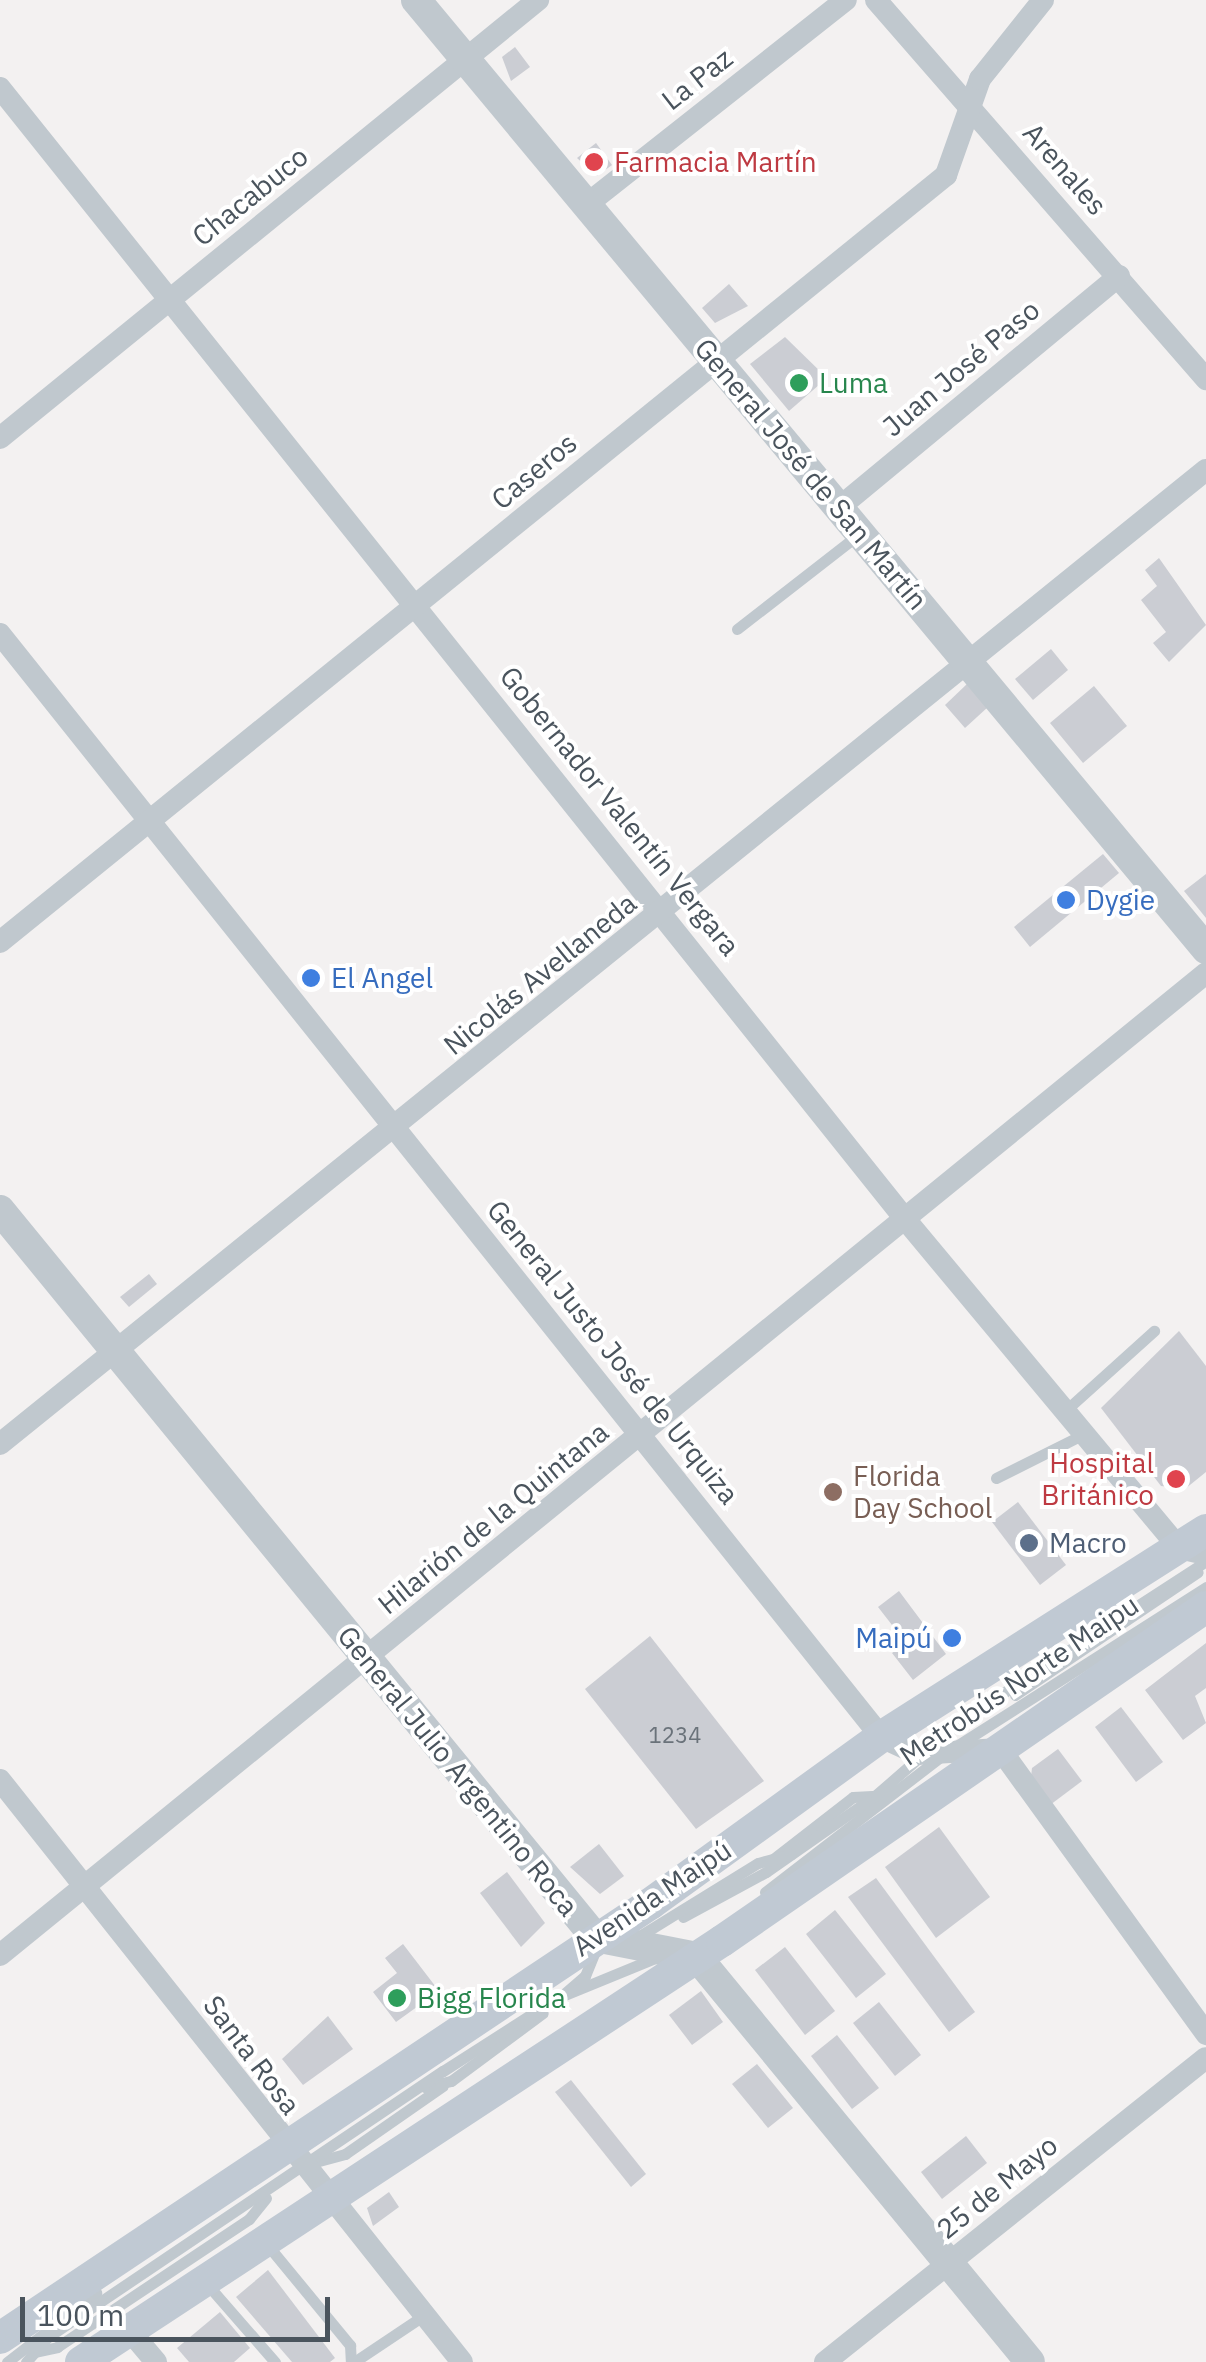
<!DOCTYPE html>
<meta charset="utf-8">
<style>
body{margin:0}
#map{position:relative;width:1206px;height:2362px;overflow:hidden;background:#f3f1f1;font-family:"IBM Plex Sans",sans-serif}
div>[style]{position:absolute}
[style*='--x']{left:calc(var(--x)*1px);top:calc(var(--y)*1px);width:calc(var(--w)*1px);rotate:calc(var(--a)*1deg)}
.building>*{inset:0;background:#cbcdd3}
.service>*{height:11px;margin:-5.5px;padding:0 5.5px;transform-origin:5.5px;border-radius:5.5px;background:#c0c8ce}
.minor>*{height:22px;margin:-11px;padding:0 11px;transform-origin:11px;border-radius:11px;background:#c0c8ce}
.tertiary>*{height:30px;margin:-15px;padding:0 15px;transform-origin:15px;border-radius:15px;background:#c0c8ce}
.secondary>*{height:32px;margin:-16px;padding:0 16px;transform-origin:16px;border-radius:16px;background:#c0c9d3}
.dots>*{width:28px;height:28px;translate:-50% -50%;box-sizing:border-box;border:5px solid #fff;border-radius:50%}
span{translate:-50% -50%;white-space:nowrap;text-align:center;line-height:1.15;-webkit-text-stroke:8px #fff;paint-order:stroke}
.number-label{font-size:22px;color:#6a727a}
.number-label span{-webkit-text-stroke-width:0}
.street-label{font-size:28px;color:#4a545d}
.health-label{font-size:28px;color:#be3a42}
.left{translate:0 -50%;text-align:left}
.right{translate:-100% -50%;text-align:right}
.leisure-label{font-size:28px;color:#27864d}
.shop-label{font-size:28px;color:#366cbe}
.education-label{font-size:28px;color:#785e54}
.service-label{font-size:28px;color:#4e5e75}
.scale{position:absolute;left:20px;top:2297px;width:310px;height:45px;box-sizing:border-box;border:5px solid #4a545d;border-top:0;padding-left:12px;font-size:30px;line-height:35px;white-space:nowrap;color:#4a545d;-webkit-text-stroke:8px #fff;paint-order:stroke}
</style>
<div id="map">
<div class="building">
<div style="clip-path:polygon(515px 47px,530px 67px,511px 81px,502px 57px)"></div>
<div style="clip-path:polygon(596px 143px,612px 165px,597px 176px,577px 158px)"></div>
<div style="clip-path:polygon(729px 284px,748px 306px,715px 323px,702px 308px)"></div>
<div style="clip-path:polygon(785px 337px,827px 378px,789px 411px,750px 364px)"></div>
<div style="clip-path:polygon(1159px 558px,1206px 625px,1169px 662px,1153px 643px,1166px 632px,1141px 600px,1157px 586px,1145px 570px)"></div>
<div style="clip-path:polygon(1051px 649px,1068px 670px,1033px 700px,1015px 679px)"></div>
<div style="clip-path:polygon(967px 684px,988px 707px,965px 728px,945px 705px)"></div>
<div style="clip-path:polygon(1094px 686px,1127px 726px,1083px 763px,1050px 723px)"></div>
<div style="clip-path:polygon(1103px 854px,1119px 873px,1030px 947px,1014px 927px)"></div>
<div style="clip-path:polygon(1206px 874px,1206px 918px,1184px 891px)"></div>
<div style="clip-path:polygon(149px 1274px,157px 1284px,129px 1307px,120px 1297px)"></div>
<div style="clip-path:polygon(1179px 1331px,1206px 1366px,1206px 1472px,1185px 1489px,1161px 1486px,1101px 1408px)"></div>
<div style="clip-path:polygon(1018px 1502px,1066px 1565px,1040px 1585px,992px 1522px)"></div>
<div style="clip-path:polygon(899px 1591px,946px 1654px,913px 1680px,892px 1653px,906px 1643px,878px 1607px)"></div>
<div style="clip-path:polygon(650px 1636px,764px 1781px,696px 1829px,585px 1689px)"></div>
<div style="clip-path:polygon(1206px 1643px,1206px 1688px,1195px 1696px,1206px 1723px,1183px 1740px,1145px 1690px)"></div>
<div style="clip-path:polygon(1121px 1707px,1163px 1762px,1136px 1782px,1095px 1727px)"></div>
<div style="clip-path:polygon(1058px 1749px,1082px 1781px,1046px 1808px,1030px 1786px,1032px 1768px)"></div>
<div style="clip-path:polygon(939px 1827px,990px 1897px,936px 1938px,885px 1867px)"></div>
<div style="clip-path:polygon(599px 1844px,624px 1876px,600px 1894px,570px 1867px)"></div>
<div style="clip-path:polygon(507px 1872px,545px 1923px,521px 1947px,480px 1893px)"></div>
<div style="clip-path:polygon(876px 1878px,975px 2012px,949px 2032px,848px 1897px)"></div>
<div style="clip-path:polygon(835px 1910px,886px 1974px,856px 1998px,806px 1934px)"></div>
<div style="clip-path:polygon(403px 1944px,439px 1991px,396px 2022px,373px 1992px,397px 1973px,385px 1958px)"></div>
<div style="clip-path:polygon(785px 1947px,835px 2011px,805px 2035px,755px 1970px)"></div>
<div style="clip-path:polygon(701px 1991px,723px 2022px,692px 2045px,669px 2015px)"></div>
<div style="clip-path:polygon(879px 2002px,921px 2055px,895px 2076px,853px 2023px)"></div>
<div style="clip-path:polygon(328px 2016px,353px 2049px,303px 2085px,282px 2059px)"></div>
<div style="clip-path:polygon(837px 2035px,879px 2088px,852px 2109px,811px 2056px)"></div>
<div style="clip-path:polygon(757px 2064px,793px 2108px,768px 2128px,732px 2084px)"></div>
<div style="clip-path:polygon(571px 2080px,646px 2174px,631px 2187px,555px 2092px)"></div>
<div style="clip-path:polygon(966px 2136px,987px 2163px,942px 2199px,921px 2172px)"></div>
<div style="clip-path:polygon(389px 2192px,399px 2207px,373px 2226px,367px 2208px)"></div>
<div style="clip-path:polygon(268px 2270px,335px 2358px,330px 2362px,292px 2362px,236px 2297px)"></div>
<div style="clip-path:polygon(220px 2312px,250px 2348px,234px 2362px,189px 2362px,177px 2348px)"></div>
</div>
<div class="service">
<div style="--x:737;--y:629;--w:155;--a:-37.9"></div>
<div style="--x:1065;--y:1411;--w:120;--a:-42"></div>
<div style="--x:996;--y:1478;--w:98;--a:-26.6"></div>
<div style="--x:1015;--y:1695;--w:220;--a:-33.9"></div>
<div style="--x:955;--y:1747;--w:298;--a:-32.5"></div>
<div style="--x:773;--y:1859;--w:101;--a:-37.8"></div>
<div style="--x:853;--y:1797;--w:19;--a:-3"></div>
<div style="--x:765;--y:1892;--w:221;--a:-37.6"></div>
<div style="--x:683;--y:1917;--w:94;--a:-28.5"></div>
<div style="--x:766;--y:1872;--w:134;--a:-35"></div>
<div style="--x:876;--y:1795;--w:116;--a:-41.1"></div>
<div style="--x:963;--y:1719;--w:290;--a:-33"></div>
<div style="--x:638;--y:1937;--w:141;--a:-31.7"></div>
<div style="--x:758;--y:1863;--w:34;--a:-15"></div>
<div style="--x:564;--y:1994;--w:28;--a:-41"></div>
<div style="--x:585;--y:1976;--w:32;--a:-68"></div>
<div style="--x:425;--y:2087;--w:27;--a:-13"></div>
<div style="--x:451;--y:2081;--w:114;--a:-36.5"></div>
<div style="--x:319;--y:2161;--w:27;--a:-15"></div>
<div style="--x:345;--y:2154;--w:119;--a:-34.8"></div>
<div style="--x:265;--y:2242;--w:134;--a:50.5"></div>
<div style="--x:350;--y:2345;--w:17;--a:87"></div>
<div style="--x:206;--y:2283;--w:105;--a:48.9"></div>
<div style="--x:34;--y:2352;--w:24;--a:-12"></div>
<div style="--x:57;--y:2347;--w:231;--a:-33.7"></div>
<div style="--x:249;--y:2219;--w:27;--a:-51"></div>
<div style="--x:7;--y:2362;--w:113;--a:-37.8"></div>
<div style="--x:26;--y:2362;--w:33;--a:-49"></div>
<div style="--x:48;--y:2337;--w:476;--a:-34"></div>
<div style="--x:443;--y:2071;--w:133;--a:-32.7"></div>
<div style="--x:555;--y:1999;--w:113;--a:-22.3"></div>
<div style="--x:354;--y:2362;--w:83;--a:-33.7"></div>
</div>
<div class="minor">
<div style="--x:876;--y:0;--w:503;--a:48.95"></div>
<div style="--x:0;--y:88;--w:1449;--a:51.33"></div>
<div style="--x:905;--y:1219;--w:428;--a:50.2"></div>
<div style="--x:1179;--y:1548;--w:28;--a:13"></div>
<div style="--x:586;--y:205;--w:331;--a:-38.3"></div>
<div style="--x:0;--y:438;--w:694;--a:-39.15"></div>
<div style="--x:841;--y:506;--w:361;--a:-39.6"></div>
<div style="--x:0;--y:634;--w:1412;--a:51.38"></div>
<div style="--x:881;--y:1737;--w:40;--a:25"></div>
<div style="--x:917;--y:1754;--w:83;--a:-3.4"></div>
<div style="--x:1000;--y:1749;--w:352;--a:54.1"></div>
<div style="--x:0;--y:942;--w:1218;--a:-39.03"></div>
<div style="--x:946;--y:175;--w:102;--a:-70.5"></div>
<div style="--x:980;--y:79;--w:101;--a:-51.4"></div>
<div style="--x:0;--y:1444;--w:1550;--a:-38.93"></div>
<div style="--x:0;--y:1780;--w:743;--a:51.56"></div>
<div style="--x:0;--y:1955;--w:1555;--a:-39.15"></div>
<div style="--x:129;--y:2330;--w:42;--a:49.8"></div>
<div style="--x:825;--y:2362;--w:487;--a:-38.6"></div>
</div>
<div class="tertiary">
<div style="--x:416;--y:0;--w:1235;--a:50.22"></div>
<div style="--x:0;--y:1210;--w:939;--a:50.7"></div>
<div style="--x:595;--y:1937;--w:104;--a:11.1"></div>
<div style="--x:697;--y:1957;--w:524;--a:50.57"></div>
</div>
<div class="secondary">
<div style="--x:0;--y:2338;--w:782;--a:-33.73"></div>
<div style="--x:650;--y:1904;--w:285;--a:-35.9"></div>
<div style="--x:881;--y:1737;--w:385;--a:-32.5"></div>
<div style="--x:81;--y:2362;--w:767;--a:-33.3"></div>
<div style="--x:722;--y:1941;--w:588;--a:-34.61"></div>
</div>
<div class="dots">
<div style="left:594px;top:162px;background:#e0444e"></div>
<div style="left:799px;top:383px;background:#2e9e5b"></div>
<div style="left:1066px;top:900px;background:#3f7fe0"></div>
<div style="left:311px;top:978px;background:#3f7fe0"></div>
<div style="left:1176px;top:1479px;background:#e0444e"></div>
<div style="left:833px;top:1492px;background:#8d6e63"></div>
<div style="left:1029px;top:1543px;background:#5c6f8a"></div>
<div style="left:952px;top:1638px;background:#3f7fe0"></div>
<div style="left:397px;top:1998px;background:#2e9e5b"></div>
</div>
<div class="number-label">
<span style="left:675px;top:1735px">1234</span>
</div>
<div class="street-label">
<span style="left:697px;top:79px;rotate:-38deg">La Paz</span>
<span style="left:1065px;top:169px;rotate:49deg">Arenales</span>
<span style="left:250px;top:196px;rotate:-39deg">Chacabuco</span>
<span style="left:961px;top:368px;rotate:-40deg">Juan José Paso</span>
<span style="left:534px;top:471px;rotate:-40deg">Caseros</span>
<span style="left:811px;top:474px;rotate:50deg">General José de San Martín</span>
<span style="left:620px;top:811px;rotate:51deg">Gobernador Valentín Vergara</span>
<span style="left:540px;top:974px;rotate:-39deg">Nicolás Avellaneda</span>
<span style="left:613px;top:1352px;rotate:51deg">General Justo José de Urquiza</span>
<span style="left:493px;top:1518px;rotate:-39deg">Hilarión de la Quintana</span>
<span style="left:1019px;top:1680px;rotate:-34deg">Metrobús Norte Maipu</span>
<span style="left:458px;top:1771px;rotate:51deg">General Julio Argentino Roca</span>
<span style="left:652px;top:1898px;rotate:-34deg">Avenida Maipú</span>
<span style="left:252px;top:2055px;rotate:53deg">Santa Rosa</span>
<span style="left:997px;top:2187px;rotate:-39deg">25 de Mayo</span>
</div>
<div class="health-label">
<span class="left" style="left:614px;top:162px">Farmacia Martín</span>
<span class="right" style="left:1154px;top:1479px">Hospital<br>Británico</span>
</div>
<div class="leisure-label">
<span class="left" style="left:819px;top:383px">Luma</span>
<span class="left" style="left:417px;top:1998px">Bigg Florida</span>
</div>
<div class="shop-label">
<span class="left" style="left:1086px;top:900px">Dygie</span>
<span class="left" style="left:331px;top:978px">El Angel</span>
<span class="right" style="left:932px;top:1638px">Maipú</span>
</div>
<div class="education-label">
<span class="left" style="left:853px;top:1492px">Florida<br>Day School</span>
</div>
<div class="service-label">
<span class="left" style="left:1049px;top:1543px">Macro</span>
</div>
<div class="scale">100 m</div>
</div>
